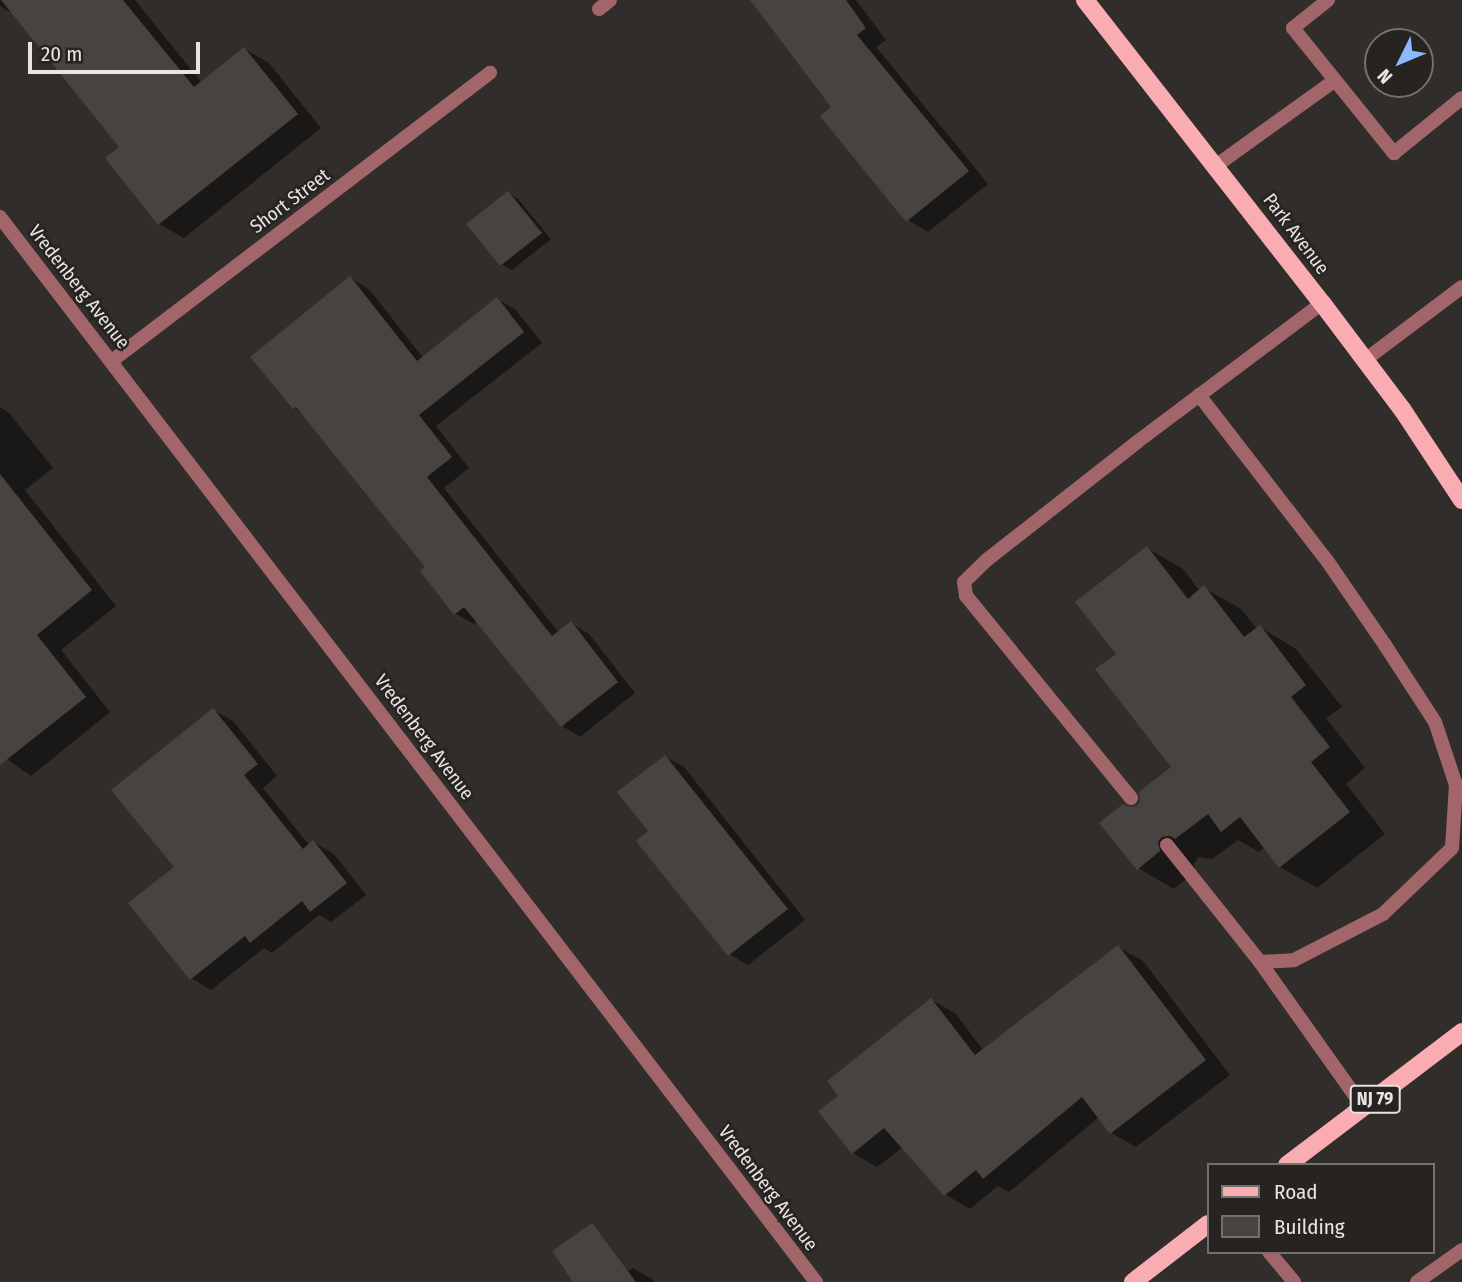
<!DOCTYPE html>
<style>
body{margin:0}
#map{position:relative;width:1462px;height:1282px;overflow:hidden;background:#302d2b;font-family:"Fira Sans Condensed",sans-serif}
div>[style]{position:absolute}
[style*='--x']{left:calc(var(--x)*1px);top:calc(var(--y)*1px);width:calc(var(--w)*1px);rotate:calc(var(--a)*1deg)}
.shadow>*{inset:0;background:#0007}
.building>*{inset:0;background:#464341}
.lane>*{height:14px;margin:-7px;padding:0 7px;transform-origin:7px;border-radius:7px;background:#a2656a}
.street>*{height:14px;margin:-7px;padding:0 7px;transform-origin:7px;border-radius:7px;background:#a2656a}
.primary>*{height:18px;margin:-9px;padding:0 9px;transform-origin:9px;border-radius:9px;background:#f9adb2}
span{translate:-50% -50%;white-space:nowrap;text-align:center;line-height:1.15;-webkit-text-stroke:5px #262321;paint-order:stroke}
.shield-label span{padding:2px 5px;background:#262321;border:2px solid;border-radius:5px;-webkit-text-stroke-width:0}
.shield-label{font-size:18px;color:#e6e5e3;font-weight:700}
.street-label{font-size:19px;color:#e6e5e3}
.legend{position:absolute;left:1207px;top:1163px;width:228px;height:91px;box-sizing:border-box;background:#262321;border:2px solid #73716f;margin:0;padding:9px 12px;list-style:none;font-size:21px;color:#e6e5e3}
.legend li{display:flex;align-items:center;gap:14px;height:35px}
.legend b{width:35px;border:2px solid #73716f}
.north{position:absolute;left:1364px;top:28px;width:70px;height:70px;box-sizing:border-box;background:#262321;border:2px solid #73716f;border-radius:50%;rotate:227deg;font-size:19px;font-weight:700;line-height:28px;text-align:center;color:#e6e5e3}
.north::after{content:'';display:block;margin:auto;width:24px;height:32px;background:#89bafc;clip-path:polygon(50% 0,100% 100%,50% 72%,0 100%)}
.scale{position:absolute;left:28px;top:42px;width:172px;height:32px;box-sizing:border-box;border:4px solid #e6e5e3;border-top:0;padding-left:9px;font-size:21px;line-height:24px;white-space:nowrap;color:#e6e5e3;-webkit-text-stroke:5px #262321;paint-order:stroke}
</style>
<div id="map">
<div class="shadow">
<div style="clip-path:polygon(0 0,135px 0,202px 83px,245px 49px,269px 63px,321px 128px,184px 238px,159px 224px,122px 147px,15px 15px,0 6px)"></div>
<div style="clip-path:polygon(752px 0,856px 0,886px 40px,876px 47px,988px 184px,928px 232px,908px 220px,834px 107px)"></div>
<div style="clip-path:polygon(508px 193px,518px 199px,551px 239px,512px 270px,501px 264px)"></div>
<div style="clip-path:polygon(350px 278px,369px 289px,424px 359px,497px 299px,515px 309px,542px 343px,436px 426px,469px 468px,444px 488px,559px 633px,571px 623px,589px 634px,635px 693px,580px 737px,562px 726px,478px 621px,474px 624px,456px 614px,423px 572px,428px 568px,304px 414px,294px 408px)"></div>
<div style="clip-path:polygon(0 407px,9px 413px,53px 468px,25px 490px,116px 606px,61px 650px,110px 712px,31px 776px,0 754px)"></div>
<div style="clip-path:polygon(1147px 548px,1183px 569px,1200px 591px,1204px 588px,1241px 609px,1257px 629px,1260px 627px,1296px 649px,1342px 707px,1326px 718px,1365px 768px,1346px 784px,1385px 834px,1317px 888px,1280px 867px,1265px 847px,1259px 852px,1238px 840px,1212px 859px,1198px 857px,1194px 864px,1195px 872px,1174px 889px,1138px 868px,1128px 809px,1138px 807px,1173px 767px,1118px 654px)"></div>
<div style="clip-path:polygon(213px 710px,233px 721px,277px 776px,263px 788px,310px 846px,314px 842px,334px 854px,366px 895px,331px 922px,319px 915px,272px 953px,264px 948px,211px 990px,191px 978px,177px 867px)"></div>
<div style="clip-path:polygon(665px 757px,684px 767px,805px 920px,748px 965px,729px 954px,650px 831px)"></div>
<div style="clip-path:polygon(1118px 947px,1143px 961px,1230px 1075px,1136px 1147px,1111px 1133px,1099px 1117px,1009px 1192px,998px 1186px,970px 1209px,946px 1195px,903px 1147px,877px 1167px,853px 1153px,840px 1096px,932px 1000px,956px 1014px,983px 1050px)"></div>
<div style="clip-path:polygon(633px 1268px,652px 1279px,654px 1282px,612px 1282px)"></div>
</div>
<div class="building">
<div style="clip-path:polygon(1px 0,123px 0,194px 87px,244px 47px,298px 114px,158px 225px,105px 158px,119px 147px)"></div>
<div style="clip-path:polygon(750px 0,846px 0,866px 28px,857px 35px,969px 171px,906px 222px,820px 116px,831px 107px)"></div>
<div style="clip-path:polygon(508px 191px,542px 233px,500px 266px,466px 224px)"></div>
<div style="clip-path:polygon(350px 276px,417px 361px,497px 297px,524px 332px,419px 415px,452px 457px,427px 477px,552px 636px,571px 621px,618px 682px,561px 727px,464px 607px,454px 615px,420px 571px,425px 567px,296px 407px,293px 409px,250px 357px)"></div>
<div style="clip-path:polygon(0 474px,92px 590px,37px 635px,86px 697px,0 765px)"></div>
<div style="clip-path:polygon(1147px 546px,1188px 599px,1204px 585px,1244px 637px,1260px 625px,1306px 685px,1291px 697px,1330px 747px,1311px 762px,1350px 812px,1279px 868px,1240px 817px,1221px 832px,1208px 814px,1175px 839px,1170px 836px,1162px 837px,1158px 842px,1160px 851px,1137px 870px,1099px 823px,1123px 804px,1128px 807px,1137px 806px,1140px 801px,1139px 792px,1171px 767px,1095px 669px,1116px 654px,1075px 602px)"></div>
<div style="clip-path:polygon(213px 708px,258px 764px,244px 775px,303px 849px,313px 840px,347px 883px,310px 912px,302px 901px,250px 943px,245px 936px,190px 980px,128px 903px,174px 867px,111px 790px)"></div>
<div style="clip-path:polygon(665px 755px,788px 909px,728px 956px,636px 841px,648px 831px,617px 792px)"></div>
<div style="clip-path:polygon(1118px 945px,1206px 1060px,1110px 1134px,1082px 1097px,983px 1179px,976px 1170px,944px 1196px,884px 1128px,852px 1154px,818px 1111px,838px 1096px,827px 1081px,931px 998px,975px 1055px)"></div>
<div style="clip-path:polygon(592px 1223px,636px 1282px,573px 1282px,552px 1251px)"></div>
</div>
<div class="lane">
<div style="--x:1328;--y:0;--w:45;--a:141.3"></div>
<div style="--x:1293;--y:28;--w:161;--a:51.1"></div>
<div style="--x:1394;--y:153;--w:87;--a:-39"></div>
<div style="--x:599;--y:9;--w:14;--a:-39"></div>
<div style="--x:1217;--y:165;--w:144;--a:-35.7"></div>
<div style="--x:1365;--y:360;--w:121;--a:-37"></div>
<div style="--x:1131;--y:798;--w:261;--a:-129.2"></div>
<div style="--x:966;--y:596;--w:14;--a:-98"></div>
<div style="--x:964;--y:582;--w:33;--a:-44"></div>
<div style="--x:988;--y:559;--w:189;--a:-38.1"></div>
<div style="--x:1137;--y:442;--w:231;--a:-36.9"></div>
<div style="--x:1167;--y:845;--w:149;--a:51.5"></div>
<div style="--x:1260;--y:962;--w:34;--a:-3"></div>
<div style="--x:1294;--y:960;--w:100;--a:-27.3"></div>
<div style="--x:1383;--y:914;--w:95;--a:-43.7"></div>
<div style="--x:1452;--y:848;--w:63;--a:-86.4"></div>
<div style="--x:1456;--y:785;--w:66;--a:-108.4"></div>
<div style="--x:1435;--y:722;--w:92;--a:-123"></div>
<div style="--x:1385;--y:645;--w:101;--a:-124.5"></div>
<div style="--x:1328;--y:562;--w:211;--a:-127.7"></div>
<div style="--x:1260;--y:962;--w:178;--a:54.6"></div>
<div style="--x:1269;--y:1252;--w:39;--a:50"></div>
<div style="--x:1417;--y:1282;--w:55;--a:-35.4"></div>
</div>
<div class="street">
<div style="--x:0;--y:217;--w:1342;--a:52.54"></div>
<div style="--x:113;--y:360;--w:474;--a:-37.3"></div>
</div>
<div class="primary">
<div style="--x:1085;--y:0;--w:385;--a:52"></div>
<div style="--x:1322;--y:303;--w:133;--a:53"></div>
<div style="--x:1402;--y:409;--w:109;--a:56.6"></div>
<div style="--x:1287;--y:1165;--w:220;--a:-37.2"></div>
<div style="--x:1133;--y:1282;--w:95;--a:-37.7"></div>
</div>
<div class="shield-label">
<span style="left:1375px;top:1099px">NJ 79</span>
</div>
<div class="street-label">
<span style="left:290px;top:201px;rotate:-37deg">Short Street</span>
<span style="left:1296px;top:234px;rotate:53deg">Park Avenue</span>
<span style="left:79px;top:287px;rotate:52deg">Vredenberg Avenue</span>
<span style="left:424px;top:737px;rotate:53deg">Vredenberg Avenue</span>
<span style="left:768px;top:1188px;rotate:53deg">Vredenberg Avenue</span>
</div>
<ul class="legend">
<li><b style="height:9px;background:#f9adb2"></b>Road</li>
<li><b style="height:19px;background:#464341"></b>Building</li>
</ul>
<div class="north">N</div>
<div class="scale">20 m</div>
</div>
